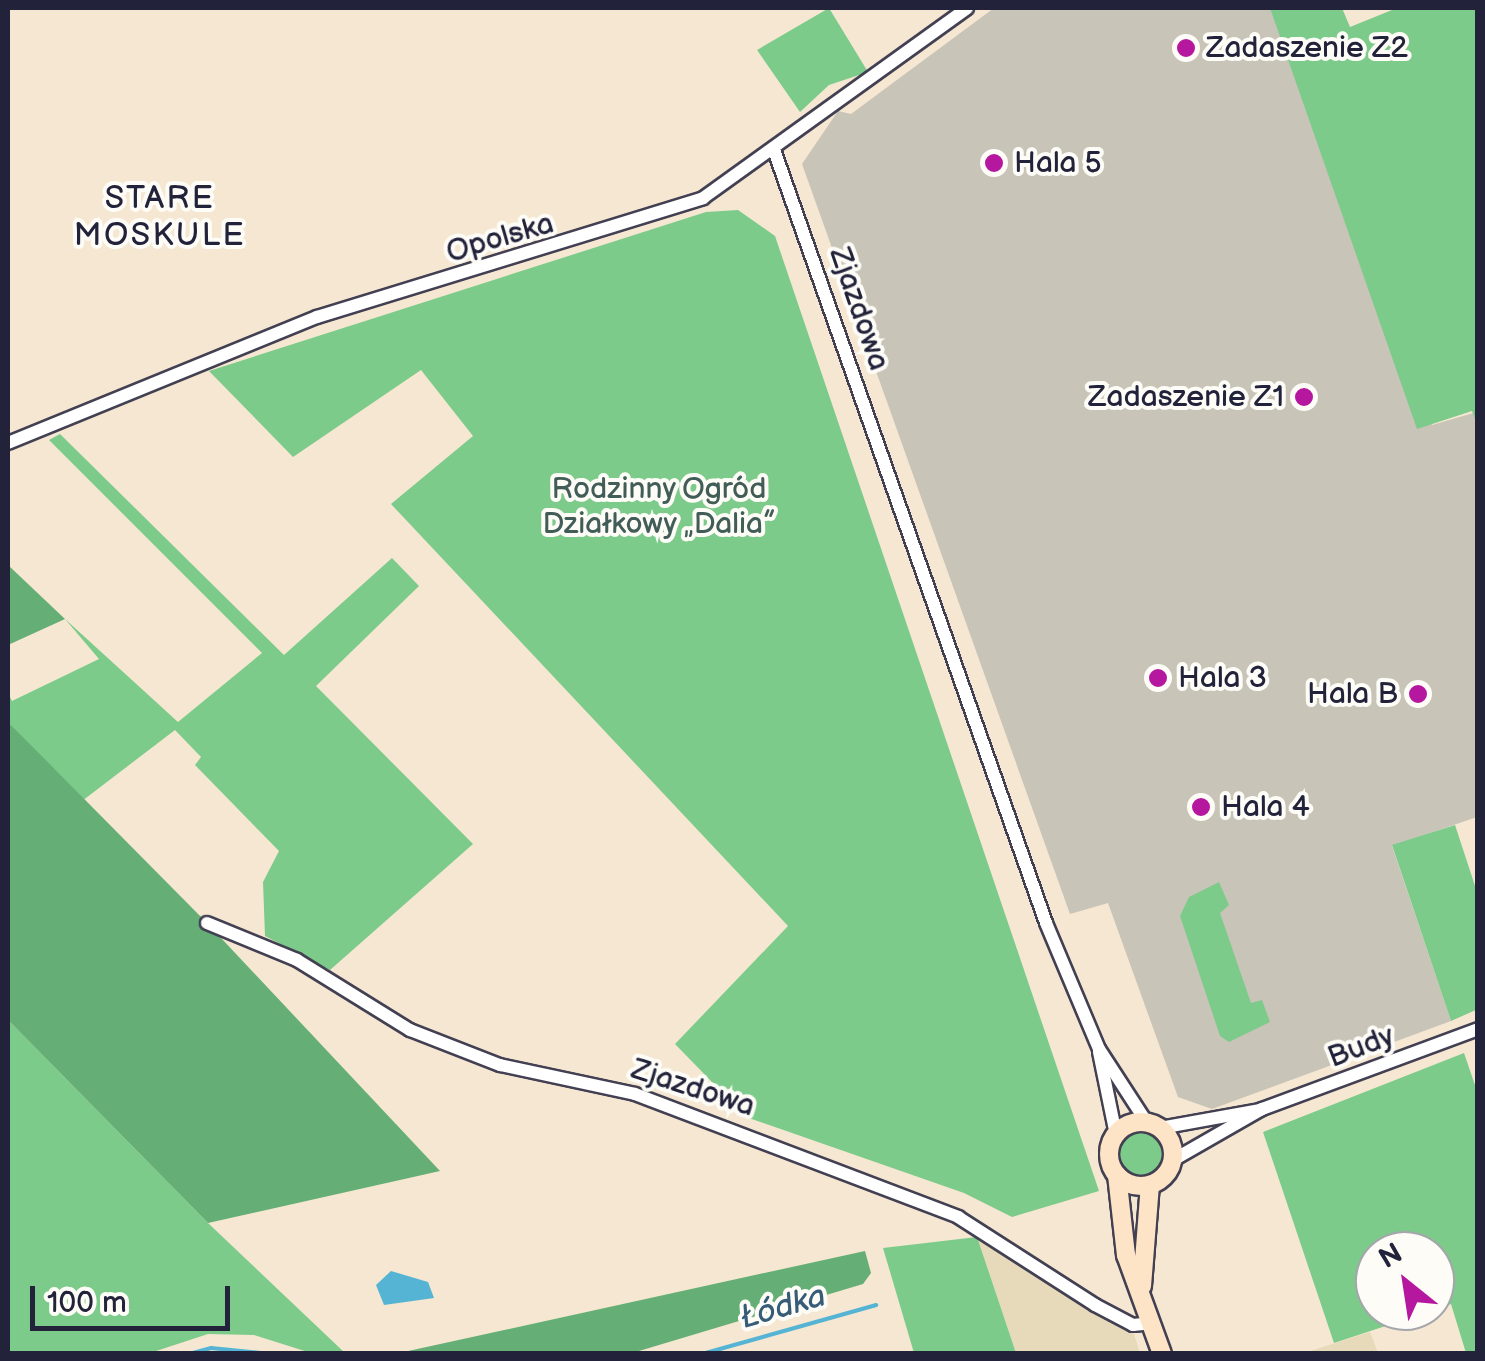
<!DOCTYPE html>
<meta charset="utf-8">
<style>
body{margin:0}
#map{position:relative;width:1485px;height:1361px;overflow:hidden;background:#f5e7d1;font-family:"Balsamiq Sans",sans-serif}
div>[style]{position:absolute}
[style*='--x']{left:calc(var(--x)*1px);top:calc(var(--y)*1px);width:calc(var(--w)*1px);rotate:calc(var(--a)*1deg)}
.built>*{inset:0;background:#e7daba}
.industrial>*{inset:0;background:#c8c4b8}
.green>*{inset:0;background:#7ccb8a}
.round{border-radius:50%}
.forest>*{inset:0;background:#65af76}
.water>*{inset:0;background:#55b3d4}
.stream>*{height:4px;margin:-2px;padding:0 2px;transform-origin:2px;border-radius:2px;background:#55b3d4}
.roads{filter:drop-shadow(2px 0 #424052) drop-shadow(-2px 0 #424052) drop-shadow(0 2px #424052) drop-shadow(0 -2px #424052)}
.street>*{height:12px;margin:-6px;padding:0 6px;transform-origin:6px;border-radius:6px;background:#fff}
.secondary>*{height:18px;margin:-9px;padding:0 9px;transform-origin:9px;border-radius:9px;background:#fee4c6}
.secondary>.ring{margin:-9px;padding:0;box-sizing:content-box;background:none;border:18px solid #fee4c6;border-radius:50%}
.dots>*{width:28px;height:28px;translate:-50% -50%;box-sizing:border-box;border:5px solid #fdfcf7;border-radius:50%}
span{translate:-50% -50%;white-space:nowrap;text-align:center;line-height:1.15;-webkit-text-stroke:8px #fdfcf7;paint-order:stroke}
.poi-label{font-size:30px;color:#22223b}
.left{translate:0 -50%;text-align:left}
.right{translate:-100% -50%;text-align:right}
.street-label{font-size:30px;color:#22223b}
.park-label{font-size:30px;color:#425d57}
.neighbourhood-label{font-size:32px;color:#22223b;letter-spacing:2.5px}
.water-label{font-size:32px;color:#365c78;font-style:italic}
.frame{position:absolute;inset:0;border:10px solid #22223b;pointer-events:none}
.north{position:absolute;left:1355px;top:1231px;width:100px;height:100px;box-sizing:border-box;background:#fdfcf7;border:2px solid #a5a5ac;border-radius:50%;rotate:330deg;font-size:28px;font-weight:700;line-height:40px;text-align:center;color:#22223b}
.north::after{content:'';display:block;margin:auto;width:35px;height:45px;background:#b5179e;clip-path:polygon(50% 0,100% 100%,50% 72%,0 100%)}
.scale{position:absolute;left:30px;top:1286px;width:200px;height:45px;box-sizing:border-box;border:5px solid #22223b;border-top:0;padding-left:12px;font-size:30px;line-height:35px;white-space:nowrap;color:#22223b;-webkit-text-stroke:8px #fdfcf7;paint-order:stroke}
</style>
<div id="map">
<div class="built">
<div style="clip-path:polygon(977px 1237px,1134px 1334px,1140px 1353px,1016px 1353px)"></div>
<div style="clip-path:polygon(1370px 1332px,1378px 1353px,1301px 1354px)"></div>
</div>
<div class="industrial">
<div style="clip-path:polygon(994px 8px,1277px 8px,1432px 425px,1477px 412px,1477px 817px,1392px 846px,1451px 1021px,1212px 1109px,1178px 1097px,1108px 903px,1070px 914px,802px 164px,838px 111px,851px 114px)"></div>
</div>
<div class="green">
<div style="clip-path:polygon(829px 8px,868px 72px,829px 85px,800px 112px,757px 50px)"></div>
<div style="clip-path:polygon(1270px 8px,1342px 8px,1350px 27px,1397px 8px,1477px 8px,1477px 424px,1472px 411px,1417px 429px)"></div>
<div style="clip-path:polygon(738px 210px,775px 236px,1099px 1191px,1012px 1217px,964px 1193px,746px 1117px,675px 1044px,788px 926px,391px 504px,473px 436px,421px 370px,293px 457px,209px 371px,706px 212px)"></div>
<div style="clip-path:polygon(60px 434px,284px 655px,392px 558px,419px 586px,316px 686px,473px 844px,330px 970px,265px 936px,263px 882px,279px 851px,195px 765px,201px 757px,175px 730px,82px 801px,8px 722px,8px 693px,12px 701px,99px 659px,65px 619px,178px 722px,262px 653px,49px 440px)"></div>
<div style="clip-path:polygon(1455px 825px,1477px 892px,1478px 1009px,1451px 1021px,1392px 845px)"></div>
<div style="clip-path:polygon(1219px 882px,1229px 905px,1220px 913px,1251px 1003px,1262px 1000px,1270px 1022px,1229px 1042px,1220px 1036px,1180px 916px,1189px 897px)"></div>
<div style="clip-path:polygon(8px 1020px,208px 1223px,345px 1353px,311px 1353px,254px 1335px,208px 1334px,150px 1353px,8px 1353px)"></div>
<div style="clip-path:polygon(1464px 1053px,1477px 1091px,1477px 1353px,1466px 1353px,1451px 1304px,1435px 1310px,1435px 1251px,1375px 1251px,1375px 1311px,1431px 1311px,1334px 1343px,1263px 1132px)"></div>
<div class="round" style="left:1120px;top:1133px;width:42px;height:42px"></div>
<div style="clip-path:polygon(977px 1237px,1016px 1353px,914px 1353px,883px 1248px)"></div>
</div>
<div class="forest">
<div style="clip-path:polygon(8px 565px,65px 619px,8px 645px)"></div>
<div style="clip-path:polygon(8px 722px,207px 923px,440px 1171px,208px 1223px,8px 1020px)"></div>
<div style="clip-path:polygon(865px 1251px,871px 1273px,863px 1284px,639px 1351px,399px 1353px)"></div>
</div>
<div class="water">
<div style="clip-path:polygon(391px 1271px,428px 1282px,434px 1298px,384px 1305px,376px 1285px)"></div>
</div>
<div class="stream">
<div style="--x:189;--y:1354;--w:23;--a:-15"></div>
<div style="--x:211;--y:1348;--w:59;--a:5.8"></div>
<div style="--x:702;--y:1354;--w:181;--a:-15.7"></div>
</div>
<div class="roads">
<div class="street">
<div style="--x:774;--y:150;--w:819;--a:70.61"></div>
<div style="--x:1046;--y:923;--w:137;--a:67.2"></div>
<div style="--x:1099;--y:1049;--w:88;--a:57"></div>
<div style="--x:8;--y:443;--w:334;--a:-22.2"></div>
<div style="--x:317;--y:317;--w:404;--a:-17.1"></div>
<div style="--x:703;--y:198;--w:325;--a:-35.7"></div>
<div style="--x:207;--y:923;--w:97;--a:22.3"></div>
<div style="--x:297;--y:960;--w:133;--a:31.8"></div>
<div style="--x:410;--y:1030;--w:97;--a:21.3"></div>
<div style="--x:500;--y:1065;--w:138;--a:12.1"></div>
<div style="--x:635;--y:1094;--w:346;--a:20.8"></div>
<div style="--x:958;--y:1217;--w:163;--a:32.7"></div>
<div style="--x:1095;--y:1305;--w:43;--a:27.8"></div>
<div style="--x:1133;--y:1325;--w:20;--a:-6"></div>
<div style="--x:1099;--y:1052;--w:85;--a:78.4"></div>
<div style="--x:1160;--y:1128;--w:102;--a:-10.2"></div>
<div style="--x:1173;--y:1160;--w:103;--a:-29.8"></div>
<div style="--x:1262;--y:1109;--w:230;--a:-20.3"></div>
</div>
<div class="secondary">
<div class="ring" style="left:1109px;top:1122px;width:46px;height:46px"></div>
<div style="--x:1117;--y:1175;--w:81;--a:83.6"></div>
<div style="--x:1126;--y:1255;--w:105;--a:70"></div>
<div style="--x:1142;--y:1286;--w:101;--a:-85.5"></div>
</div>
</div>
<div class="dots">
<div style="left:1186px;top:48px;background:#b5179e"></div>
<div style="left:994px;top:163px;background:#b5179e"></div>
<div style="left:1304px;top:397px;background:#b5179e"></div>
<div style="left:1158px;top:678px;background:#b5179e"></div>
<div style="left:1418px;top:694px;background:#b5179e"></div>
<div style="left:1201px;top:807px;background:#b5179e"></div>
</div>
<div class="poi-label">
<span class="left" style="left:1206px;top:48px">Zadaszenie Z2</span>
<span class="left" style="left:1014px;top:163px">Hala 5</span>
<span class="right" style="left:1284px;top:397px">Zadaszenie Z1</span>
<span class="left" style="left:1178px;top:678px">Hala 3</span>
<span class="right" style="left:1398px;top:694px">Hala B</span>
<span class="left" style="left:1221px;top:807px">Hala 4</span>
</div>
<div class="street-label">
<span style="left:500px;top:238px;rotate:-16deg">Opolska</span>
<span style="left:859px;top:309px;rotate:71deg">Zjazdowa</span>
<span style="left:1361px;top:1047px;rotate:-21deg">Budy</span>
<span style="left:693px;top:1088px;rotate:18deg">Zjazdowa</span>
</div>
<div class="park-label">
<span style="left:659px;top:506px">Rodzinny Ogród<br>Działkowy „Dalia”</span>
</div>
<div class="neighbourhood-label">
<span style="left:160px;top:218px">STARE<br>MOSKULE</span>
</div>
<div class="water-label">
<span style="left:783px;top:1308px;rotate:-16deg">Łódka</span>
</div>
<div class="frame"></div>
<div class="north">N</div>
<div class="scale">100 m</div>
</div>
